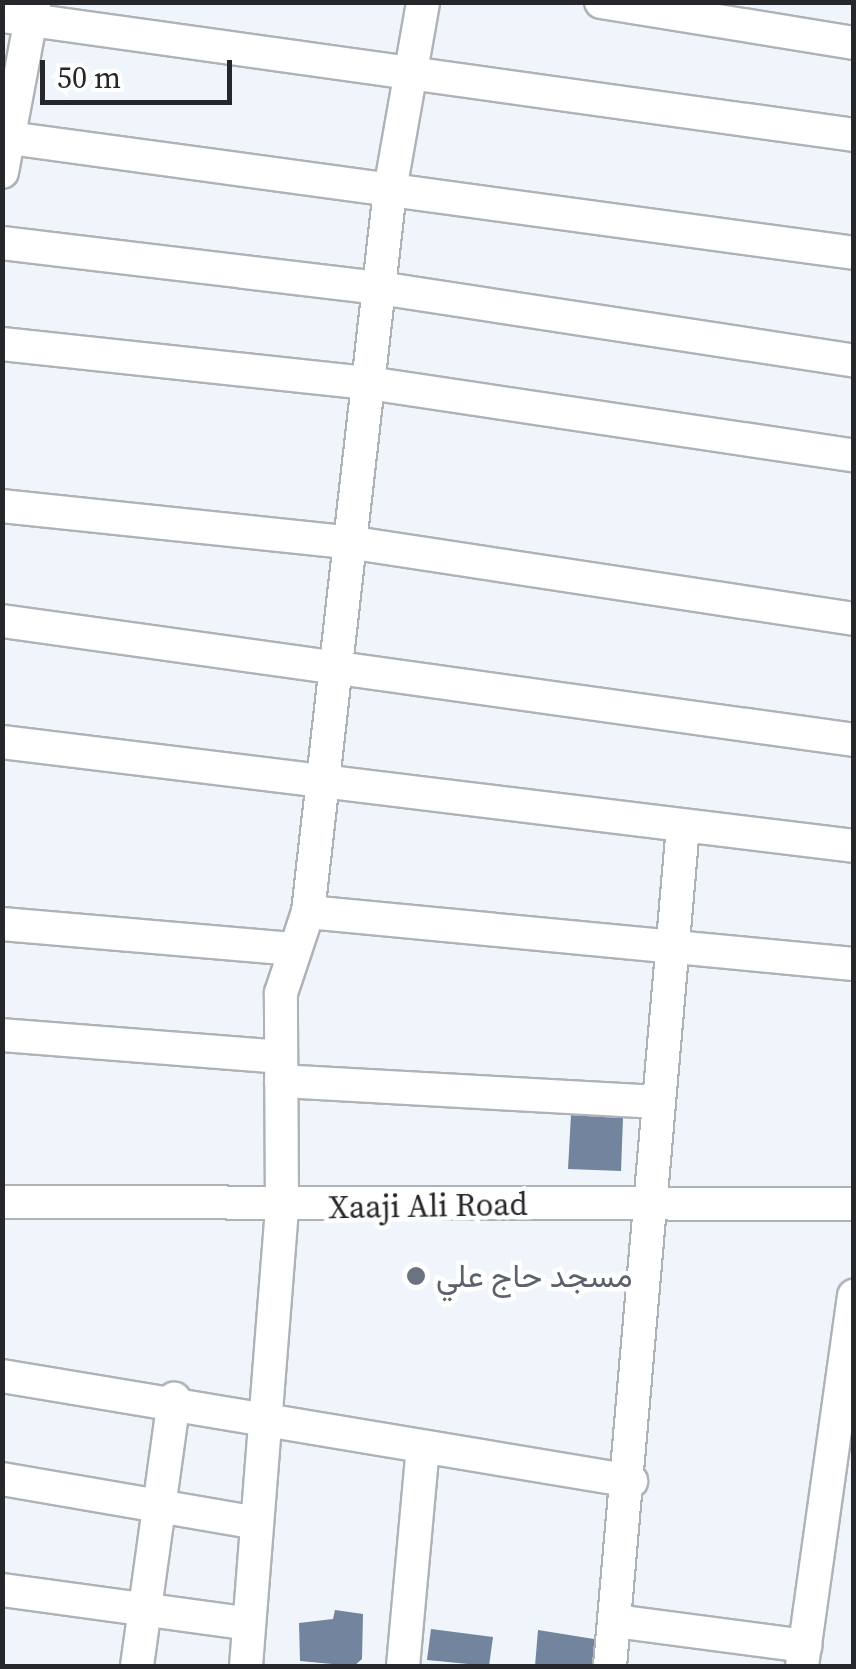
<!DOCTYPE html>
<meta charset="utf-8">
<style>
body{margin:0}
#map{position:relative;width:856px;height:1669px;overflow:hidden;background:#f0f4fb;font-family:"Source Serif 4",Vazirmatn,serif}
div>[style]{position:absolute}
[style*='--x']{left:calc(var(--x)*1px);top:calc(var(--y)*1px);width:calc(var(--w)*1px);rotate:calc(var(--a)*1deg)}
.building>*{inset:0;background:#72849e}
.roads{filter:drop-shadow(2px 0 #aeb3b8) drop-shadow(-2px 0 #aeb3b8) drop-shadow(0 2px #aeb3b8) drop-shadow(0 -2px #aeb3b8)}
.minor>*{height:32px;margin:-16px;padding:0 16px;transform-origin:16px;border-radius:16px;background:#fff}
.dots>*{width:28px;height:28px;translate:-50% -50%;box-sizing:border-box;border:5px solid #fff;border-radius:50%}
span{translate:-50% -50%;white-space:nowrap;text-align:center;line-height:1.15;-webkit-text-stroke:9px #fff;paint-order:stroke}
.street-label{font-size:32px;color:#26272a}
.worship-label{font-size:32px;color:#5b616d}
.left{translate:0 -50%;text-align:left}
.frame{position:absolute;inset:0;border:5px solid #26272a;pointer-events:none}
.scale{position:absolute;left:40px;top:60px;width:192px;height:45px;box-sizing:border-box;border:5px solid #26272a;border-top:0;padding-left:12px;font-size:30px;line-height:35px;white-space:nowrap;color:#26272a;-webkit-text-stroke:8px #fff;paint-order:stroke}
</style>
<div id="map">
<div class="building">
<div style="clip-path:polygon(571px 1115px,623px 1118px,621px 1171px,568px 1169px)"></div>
<div style="clip-path:polygon(335px 1610px,363px 1614px,362px 1659px,354px 1666px,300px 1661px,299px 1623px,333px 1619px)"></div>
<div style="clip-path:polygon(431px 1629px,493px 1637px,489px 1666px,427px 1660px)"></div>
<div style="clip-path:polygon(538px 1630px,600px 1640px,599px 1666px,535px 1666px)"></div>
</div>
<div class="roads">
<div class="minor">
<div style="--x:601;--y:2;--w:256;--a:9.2"></div>
<div style="--x:2;--y:16;--w:860;--a:7.95"></div>
<div style="--x:2;--y:137;--w:860;--a:7.75"></div>
<div style="--x:2;--y:172;--w:173;--a:-79.3"></div>
<div style="--x:2;--y:243;--w:387;--a:6.8"></div>
<div style="--x:386;--y:289;--w:474;--a:8.7"></div>
<div style="--x:2;--y:344;--w:375;--a:6.1"></div>
<div style="--x:375;--y:384;--w:484;--a:8.5"></div>
<div style="--x:2;--y:506;--w:354;--a:6"></div>
<div style="--x:354;--y:543;--w:506;--a:8.64"></div>
<div style="--x:2;--y:621;--w:860;--a:7.95"></div>
<div style="--x:2;--y:742;--w:858;--a:6.96"></div>
<div style="--x:308;--y:912;--w:548;--a:5.44"></div>
<div style="--x:2;--y:924;--w:294;--a:4.9"></div>
<div style="--x:2;--y:1035;--w:278;--a:4.5"></div>
<div style="--x:281;--y:1081;--w:375;--a:3.2"></div>
<div style="--x:2;--y:1202;--w:852;--a:0.13"></div>
<div style="--x:2;--y:1376;--w:638;--a:9.48"></div>
<div style="--x:2;--y:1479;--w:259;--a:9.8"></div>
<div style="--x:2;--y:1590;--w:249;--a:7.8"></div>
<div style="--x:615;--y:1621;--w:192;--a:7.5"></div>
<div style="--x:137;--y:1666;--w:270;--a:-82.1"></div>
<div style="--x:246;--y:1666;--w:458;--a:-85.5"></div>
<div style="--x:282;--y:1209;--w:216;--a:-90.3"></div>
<div style="--x:281;--y:993;--w:85;--a:-71.6"></div>
<div style="--x:308;--y:912;--w:727;--a:-83.52"></div>
<div style="--x:390;--y:190;--w:191;--a:-80"></div>
<div style="--x:403;--y:1666;--w:220;--a:-84.8"></div>
<div style="--x:610;--y:1666;--w:843;--a:-85.03"></div>
<div style="--x:802;--y:1666;--w:374;--a:-82"></div>
</div>
</div>
<div class="dots">
<div style="left:416px;top:1276px;background:#6b7280"></div>
</div>
<div class="street-label">
<span style="left:428px;top:1206px;rotate:-1deg">Xaaji Ali Road</span>
</div>
<div class="worship-label">
<span class="left" style="left:436px;top:1276px">مسجد حاج علي</span>
</div>
<div class="frame"></div>
<div class="scale">50 m</div>
</div>
